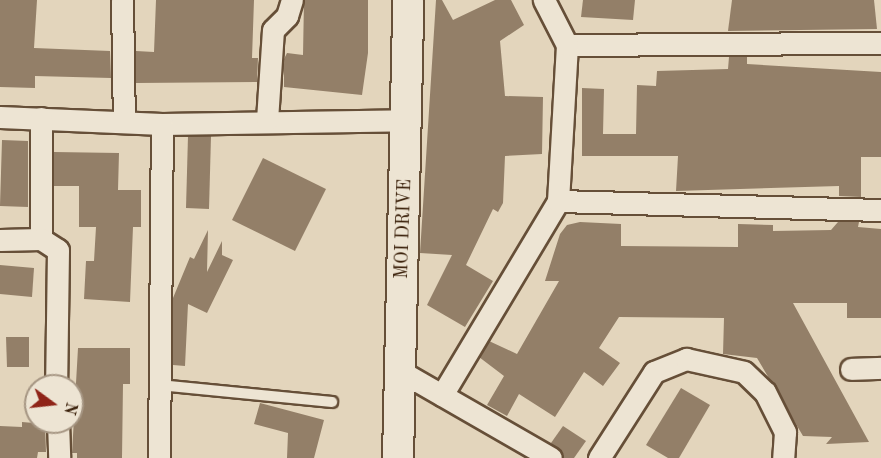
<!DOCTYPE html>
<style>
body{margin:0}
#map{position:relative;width:881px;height:458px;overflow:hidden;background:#e3d5bc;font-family:"Old Standard TT",serif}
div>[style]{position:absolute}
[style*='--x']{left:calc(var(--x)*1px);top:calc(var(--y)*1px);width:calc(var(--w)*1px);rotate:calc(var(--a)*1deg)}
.building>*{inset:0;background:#937f68}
.roads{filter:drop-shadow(2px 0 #664f38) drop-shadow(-2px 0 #664f38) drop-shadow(0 2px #664f38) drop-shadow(0 -2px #664f38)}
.lane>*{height:10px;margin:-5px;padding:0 5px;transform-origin:5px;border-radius:5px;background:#ede4d3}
.street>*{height:21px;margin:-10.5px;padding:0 10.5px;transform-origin:10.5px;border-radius:10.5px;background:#ede4d3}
.secondary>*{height:30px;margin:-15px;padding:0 15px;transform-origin:15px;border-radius:15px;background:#ede4d3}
span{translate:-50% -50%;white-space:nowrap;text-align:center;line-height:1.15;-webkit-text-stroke:4.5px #ede4d3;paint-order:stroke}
.street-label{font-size:18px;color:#3c220c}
.north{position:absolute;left:24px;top:374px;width:60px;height:60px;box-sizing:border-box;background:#ede4d3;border:2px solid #a69683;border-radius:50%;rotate:105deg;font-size:16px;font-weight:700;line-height:24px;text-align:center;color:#3c220c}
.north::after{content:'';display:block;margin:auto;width:21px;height:27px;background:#8f2418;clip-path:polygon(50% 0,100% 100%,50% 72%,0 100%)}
</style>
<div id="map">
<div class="building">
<div style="clip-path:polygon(0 0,37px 0,34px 48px,110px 51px,111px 78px,35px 76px,35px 88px,0 87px)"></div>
<div style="clip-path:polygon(156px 0,254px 0,252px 58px,258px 58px,257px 82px,136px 83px,136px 51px,154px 52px)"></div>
<div style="clip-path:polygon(304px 0,368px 0,368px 53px,362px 95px,284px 87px,284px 59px,287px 53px,303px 55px)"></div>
<div style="clip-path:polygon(436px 0,442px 0,453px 20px,495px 0,511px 0,524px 25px,500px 41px,505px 96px,543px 97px,542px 154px,505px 156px,503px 203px,498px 212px,493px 209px,466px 265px,493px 281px,465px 327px,427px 305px,452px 255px,420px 253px)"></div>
<div style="clip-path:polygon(583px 0,635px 0,633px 20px,581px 17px)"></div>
<div style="clip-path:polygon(732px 0,874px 0,877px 29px,728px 31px)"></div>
<div style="clip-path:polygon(729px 57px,747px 57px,747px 64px,881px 72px,881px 157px,861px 157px,861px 197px,839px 196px,839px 186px,676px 191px,678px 156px,582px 156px,582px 88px,604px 89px,603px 134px,636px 134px,637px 85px,656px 86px,657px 71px,728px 69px)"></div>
<div style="clip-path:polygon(188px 136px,211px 136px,209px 209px,186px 208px)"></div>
<div style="clip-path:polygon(2px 140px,28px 141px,28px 207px,0 206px)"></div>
<div style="clip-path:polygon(54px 152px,119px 153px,118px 190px,141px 190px,141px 227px,133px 227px,130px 302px,84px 299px,86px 261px,94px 261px,96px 227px,79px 227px,79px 186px,54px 186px)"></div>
<div style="clip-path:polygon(263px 158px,326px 189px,295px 251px,232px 220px)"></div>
<div style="clip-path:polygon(580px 222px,621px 224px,621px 246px,738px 247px,738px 224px,773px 225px,773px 231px,831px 230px,838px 222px,859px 222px,858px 227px,881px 229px,881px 318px,847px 318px,847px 303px,793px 303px,869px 442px,826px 444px,832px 437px,803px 436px,757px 358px,723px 354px,724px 318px,619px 317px,599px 348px,620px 363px,603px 386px,584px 372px,555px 417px,519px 394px,507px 416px,487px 405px,504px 376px,479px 357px,489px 341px,517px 354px,559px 281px,545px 281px,560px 234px,567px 225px)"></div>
<div style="clip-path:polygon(208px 230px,207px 272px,222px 241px,222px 255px,233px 260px,207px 313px,188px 304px,185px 366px,173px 365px,173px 298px,190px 257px,194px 259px)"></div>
<div style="clip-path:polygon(0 265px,34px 268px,32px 297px,0 294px)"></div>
<div style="clip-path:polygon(6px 337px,29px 337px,29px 367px,7px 367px)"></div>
<div style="clip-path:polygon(78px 348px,130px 348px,130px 384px,123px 384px,122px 458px,77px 458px,77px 453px,72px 453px)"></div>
<div style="clip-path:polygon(681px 388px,710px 405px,679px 458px,668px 458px,646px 445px)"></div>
<div style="clip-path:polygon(260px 403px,324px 420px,314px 458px,287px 458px,288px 433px,254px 424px)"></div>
<div style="clip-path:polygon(22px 422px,45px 424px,46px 452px,38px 452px,37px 458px,0 458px,0 426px,22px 427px)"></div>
<div style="clip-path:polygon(563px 426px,586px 441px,574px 458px,564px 458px,551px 443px)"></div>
</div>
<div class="roads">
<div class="lane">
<div style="--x:159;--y:385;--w:174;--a:5.6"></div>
</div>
<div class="street">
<div style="--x:122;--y:0;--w:122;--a:89.1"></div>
<div style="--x:567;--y:45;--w:314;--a:-0.4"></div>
<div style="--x:0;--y:117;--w:162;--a:2.5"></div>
<div style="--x:162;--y:124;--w:245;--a:-0.9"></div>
<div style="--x:41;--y:118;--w:121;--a:90"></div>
<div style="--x:267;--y:120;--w:90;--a:-86.2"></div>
<div style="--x:273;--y:30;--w:20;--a:-45"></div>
<div style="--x:287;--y:16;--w:17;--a:-73"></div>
<div style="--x:558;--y:201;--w:323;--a:1.6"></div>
<div style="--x:0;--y:240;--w:41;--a:-1.4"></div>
<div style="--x:41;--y:239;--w:20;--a:33"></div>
<div style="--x:58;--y:250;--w:136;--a:90.8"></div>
<div style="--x:851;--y:369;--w:30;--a:-2"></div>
<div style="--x:400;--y:371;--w:174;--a:29.9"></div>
<div style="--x:442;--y:395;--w:226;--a:-59.1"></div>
<div style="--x:558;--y:201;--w:156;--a:-86.7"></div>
<div style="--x:567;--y:45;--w:51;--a:-117.1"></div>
<div style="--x:58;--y:422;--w:36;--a:88"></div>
<div style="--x:159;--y:458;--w:334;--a:-89.5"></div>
<div style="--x:599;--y:458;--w:102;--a:-57.4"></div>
<div style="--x:654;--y:372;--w:35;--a:-22"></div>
<div style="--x:686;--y:359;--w:59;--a:12.6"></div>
<div style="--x:744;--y:372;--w:29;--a:44"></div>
<div style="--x:765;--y:392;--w:45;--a:63.4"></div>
<div style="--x:785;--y:432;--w:26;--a:94"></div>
</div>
<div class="secondary">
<div style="--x:398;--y:458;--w:458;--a:-88.7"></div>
</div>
</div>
<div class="street-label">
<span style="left:404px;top:229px;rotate:-88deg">MOI DRIVE</span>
</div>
<div class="north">N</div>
</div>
